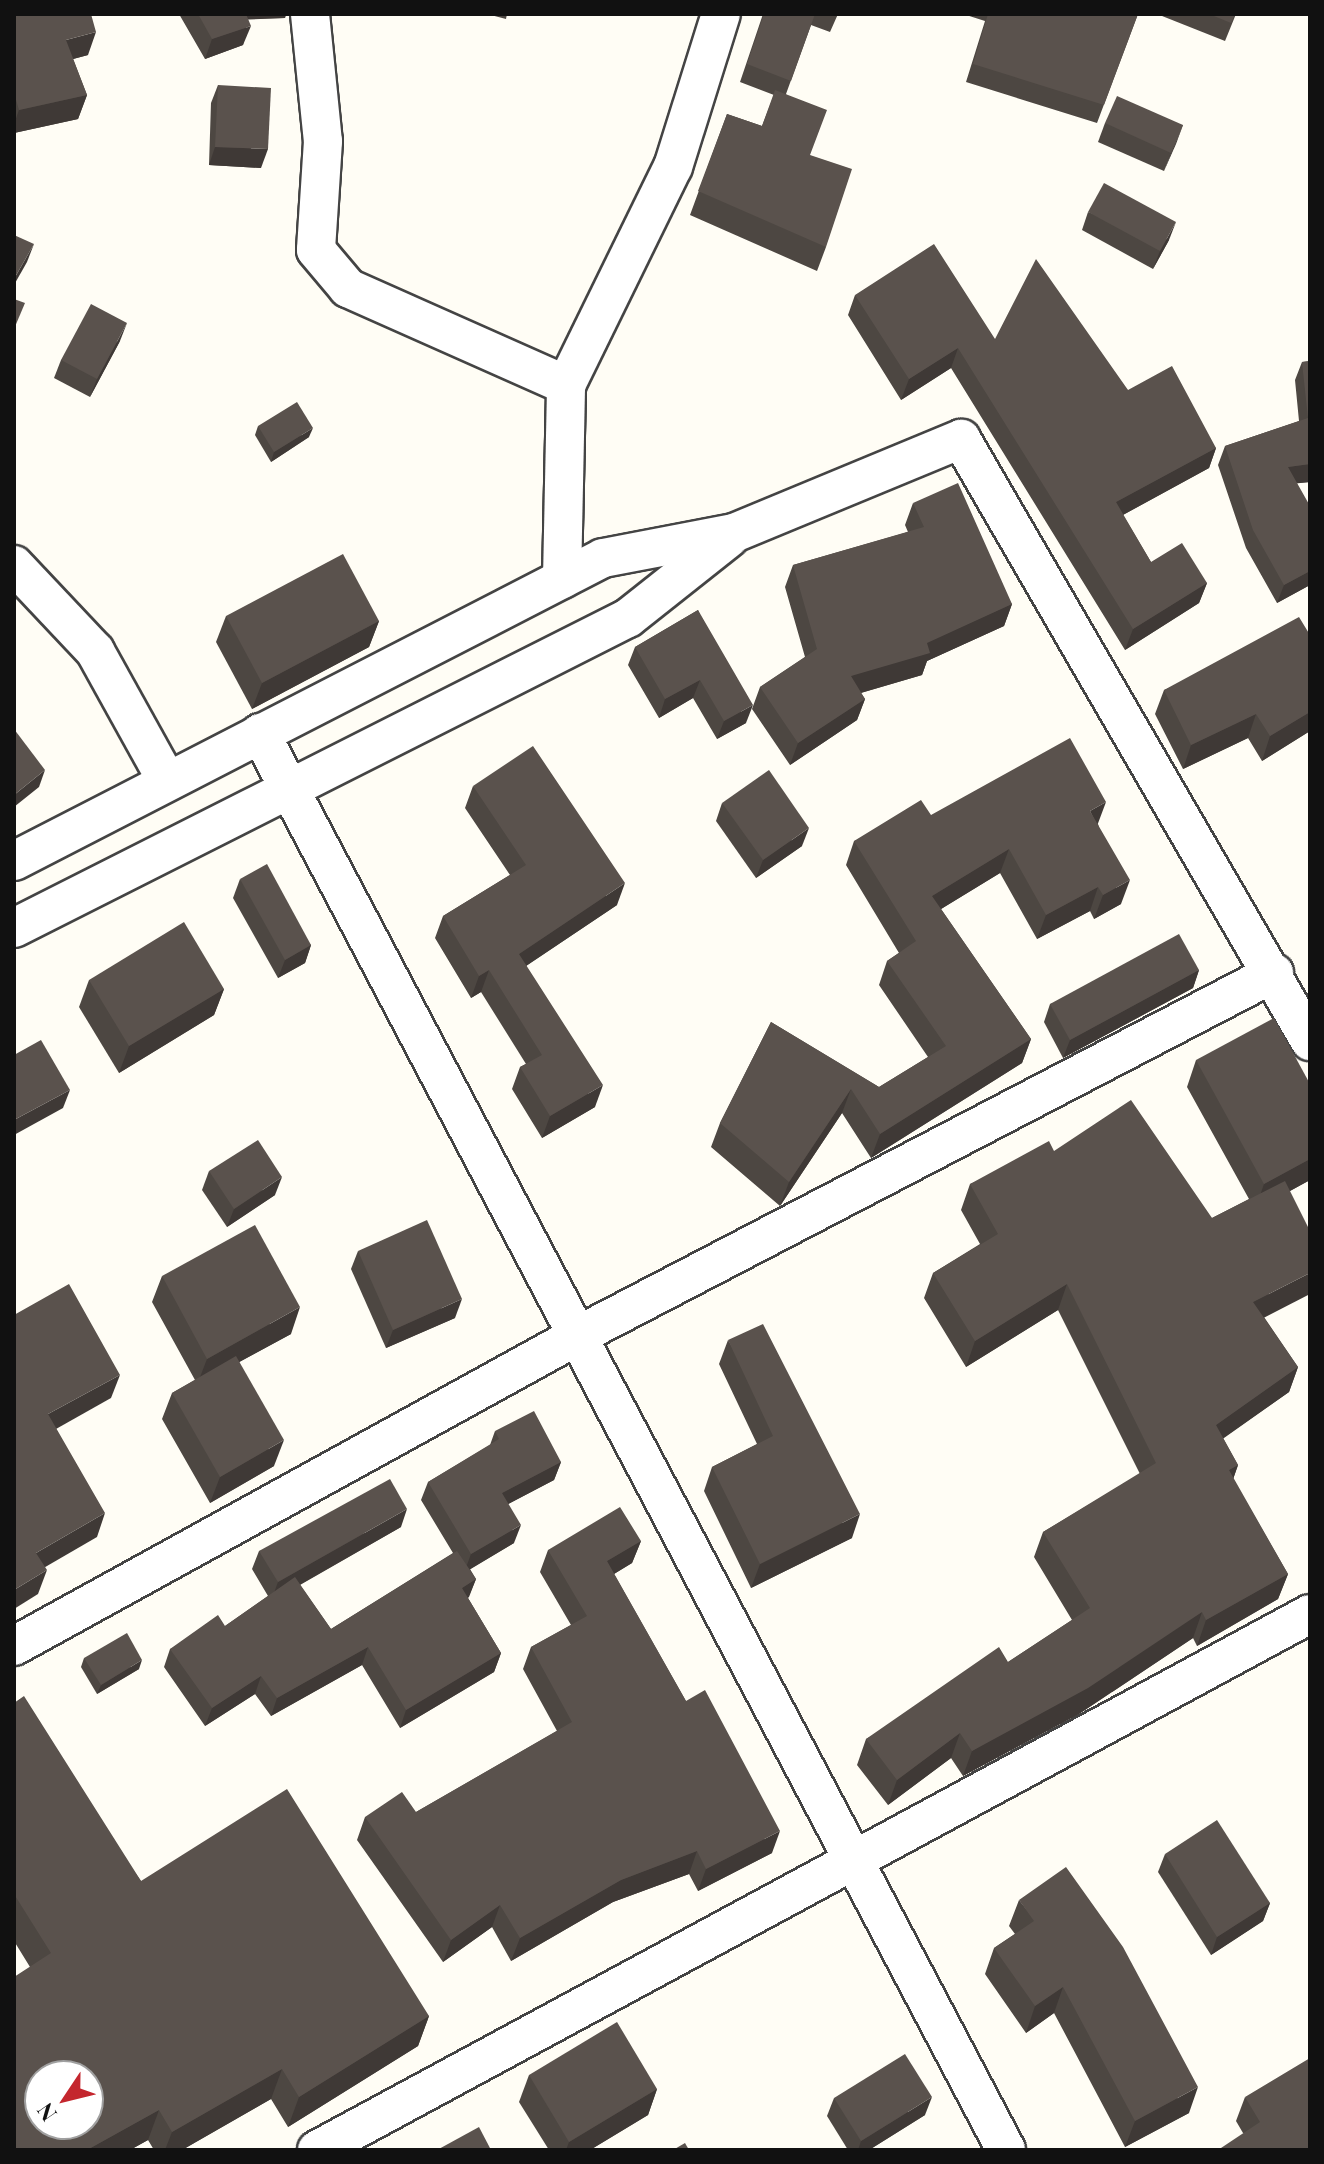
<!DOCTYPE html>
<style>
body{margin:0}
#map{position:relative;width:1324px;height:2164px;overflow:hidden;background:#fffdf5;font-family:"Playfair Display",serif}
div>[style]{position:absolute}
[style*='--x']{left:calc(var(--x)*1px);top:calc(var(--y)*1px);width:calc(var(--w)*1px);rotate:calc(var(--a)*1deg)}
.roads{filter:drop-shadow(2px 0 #444) drop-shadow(-2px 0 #444) drop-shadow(0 2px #444) drop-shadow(0 -2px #444)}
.minor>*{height:38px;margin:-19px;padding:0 19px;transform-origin:19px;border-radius:19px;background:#fff}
.wall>*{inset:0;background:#4d4742}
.shaded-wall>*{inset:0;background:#3f3936}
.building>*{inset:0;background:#5a524d}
span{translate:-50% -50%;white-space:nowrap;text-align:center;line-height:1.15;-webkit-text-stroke:8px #fff;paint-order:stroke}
.frame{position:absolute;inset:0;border:16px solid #111;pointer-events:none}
.north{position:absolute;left:24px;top:2060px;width:80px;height:80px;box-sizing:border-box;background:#fff;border:2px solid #a0a0a0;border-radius:50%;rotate:235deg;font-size:22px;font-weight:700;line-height:32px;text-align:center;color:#111}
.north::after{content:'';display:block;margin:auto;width:28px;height:36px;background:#c4262e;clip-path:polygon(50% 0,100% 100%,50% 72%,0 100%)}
</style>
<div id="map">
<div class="roads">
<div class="minor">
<div style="--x:310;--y:14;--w:128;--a:84.2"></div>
<div style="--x:323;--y:141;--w:109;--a:93.7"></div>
<div style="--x:316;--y:250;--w:50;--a:49.9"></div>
<div style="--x:348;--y:288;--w:239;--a:24"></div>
<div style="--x:14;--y:565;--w:118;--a:46.7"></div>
<div style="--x:95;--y:651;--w:149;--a:61"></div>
<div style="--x:562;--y:579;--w:194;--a:-88.8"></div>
<div style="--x:566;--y:385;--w:243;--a:-63.9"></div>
<div style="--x:673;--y:167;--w:160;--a:-72.6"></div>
<div style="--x:260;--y:733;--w:1601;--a:62.23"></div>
<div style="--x:14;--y:861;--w:662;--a:-27.22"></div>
<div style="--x:603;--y:558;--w:133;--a:-10.8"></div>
<div style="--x:734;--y:533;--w:246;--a:-22.5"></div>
<div style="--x:961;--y:439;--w:696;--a:59.9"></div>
<div style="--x:14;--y:928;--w:688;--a:-26.79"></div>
<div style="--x:628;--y:618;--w:129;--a:-38.4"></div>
<div style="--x:14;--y:1646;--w:643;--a:-28.84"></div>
<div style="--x:577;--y:1336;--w:786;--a:-27.51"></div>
<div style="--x:317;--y:2150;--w:1128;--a:-28.36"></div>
</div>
</div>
<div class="wall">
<div style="clip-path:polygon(14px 14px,88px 55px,73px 59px,87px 95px,78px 119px,14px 133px)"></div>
<div style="clip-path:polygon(179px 14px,286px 14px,285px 18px,248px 19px,243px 45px,205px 59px)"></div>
<div style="clip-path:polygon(487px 14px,507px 14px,506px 19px)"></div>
<div style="clip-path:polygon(763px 14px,838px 14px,830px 32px,811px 25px,786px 94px,810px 155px,826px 247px,817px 271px,690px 215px,727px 114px,762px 126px,774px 95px,740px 82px)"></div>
<div style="clip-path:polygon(963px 14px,1138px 14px,1097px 123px,966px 82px,985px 21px)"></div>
<div style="clip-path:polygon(1157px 14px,1236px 14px,1225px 41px)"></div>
<div style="clip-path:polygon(218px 85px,261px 168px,209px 165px,211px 103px)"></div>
<div style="clip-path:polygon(1105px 123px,1183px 125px,1164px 171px,1098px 142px)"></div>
<div style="clip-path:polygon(1088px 212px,1169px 240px,1153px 269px,1082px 230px)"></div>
<div style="clip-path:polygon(855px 295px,995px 339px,1128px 390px,1216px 448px,1209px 468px,1123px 515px,1151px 562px,1207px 583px,1199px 603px,1125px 650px,951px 368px,901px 400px,848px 315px)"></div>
<div style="clip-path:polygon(120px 341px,90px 397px,54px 378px,61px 360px)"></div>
<div style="clip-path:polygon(1310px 361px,1310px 482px,1297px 483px,1310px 585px,1277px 603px,1246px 548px,1218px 465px,1225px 446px,1299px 421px,1295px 380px,1302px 362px)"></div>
<div style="clip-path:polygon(258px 426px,309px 437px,271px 462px,255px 435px)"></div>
<div style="clip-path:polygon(913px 503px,1012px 604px,1004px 626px,927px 661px,922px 675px,861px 693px,865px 699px,857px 720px,790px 765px,752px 709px,760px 687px,805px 657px,785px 587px,793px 565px,908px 532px,905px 525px)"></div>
<div style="clip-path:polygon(698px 610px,746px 723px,717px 739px,693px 698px,659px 718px,628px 665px,635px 647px)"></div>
<div style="clip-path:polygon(226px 616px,379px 621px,369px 647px,252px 709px,216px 642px)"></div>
<div style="clip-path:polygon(1310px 635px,1310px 731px,1262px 761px,1248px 738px,1183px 769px,1155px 714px,1164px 690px)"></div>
<div style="clip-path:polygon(473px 786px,617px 905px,526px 966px,595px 1107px,542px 1138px,512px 1089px,520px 1067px,526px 1064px,481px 992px,471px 998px,435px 938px,443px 916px,510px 875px,465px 808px)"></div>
<div style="clip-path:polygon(722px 803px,802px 846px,756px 878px,716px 821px)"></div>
<div style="clip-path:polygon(931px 815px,1098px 824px,1121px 904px,1094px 919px,1090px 911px,1037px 939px,1000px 873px,941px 909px,1031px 1039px,1022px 1063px,871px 1158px,842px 1113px,780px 1206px,711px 1147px,720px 1123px,771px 1022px,879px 1087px,928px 1057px,879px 985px,887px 961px,899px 953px,846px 865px,854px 841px)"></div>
<div style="clip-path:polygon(240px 879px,311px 945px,305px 963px,278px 978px,233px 898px)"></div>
<div style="clip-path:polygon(1199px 970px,1193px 988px,1063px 1058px,1044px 1022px,1050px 1004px)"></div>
<div style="clip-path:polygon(89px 980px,224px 989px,214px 1015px,119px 1073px,79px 1007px)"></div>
<div style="clip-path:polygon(1196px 1060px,1310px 1084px,1310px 1180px,1290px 1191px,1264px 1317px,1298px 1367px,1289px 1392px,1223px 1438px,1238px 1465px,1233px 1479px,1288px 1574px,1278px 1599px,1197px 1646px,1193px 1638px,1079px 1714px,963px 1776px,951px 1758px,888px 1805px,857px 1765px,866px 1739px,1008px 1662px,1072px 1620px,1034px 1557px,1043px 1532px,1140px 1474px,1058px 1310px,966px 1367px,924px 1298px,933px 1273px,980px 1244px,961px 1210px,970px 1184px,1054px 1151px,1212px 1218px,1249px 1199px,1187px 1087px)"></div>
<div style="clip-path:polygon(209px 1171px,275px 1195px,227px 1227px,202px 1190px)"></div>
<div style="clip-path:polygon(358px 1251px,455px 1318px,386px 1348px,351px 1269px)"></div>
<div style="clip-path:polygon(162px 1276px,291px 1334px,239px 1362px,274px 1466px,210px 1503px,162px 1419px,172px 1393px,195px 1380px,152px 1302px)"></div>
<div style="clip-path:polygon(728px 1340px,852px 1538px,751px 1588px,704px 1491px,712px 1467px,757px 1444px,719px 1364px)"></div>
<div style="clip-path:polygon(495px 1431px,561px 1462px,554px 1480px,508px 1504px,514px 1543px,470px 1569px,476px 1579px,468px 1598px,501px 1653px,494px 1672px,400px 1728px,362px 1665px,271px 1716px,255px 1694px,205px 1726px,164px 1667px,170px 1649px,225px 1626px,268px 1596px,252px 1569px,259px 1551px,401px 1527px,300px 1585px,331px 1629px,453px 1553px,421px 1500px,428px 1482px,490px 1445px)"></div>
<div style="clip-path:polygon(641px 1541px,632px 1563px,614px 1574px,772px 1853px,698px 1891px,689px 1874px,613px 1902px,511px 1961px,492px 1927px,443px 1962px,357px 1840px,365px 1817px,416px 1812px,557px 1731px,523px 1669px,531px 1647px,571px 1625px,540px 1572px,548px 1550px)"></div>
<div style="clip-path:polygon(84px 1658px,139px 1669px,97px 1694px,81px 1667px)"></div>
<div style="clip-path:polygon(14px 1703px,141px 1881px,429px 2016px,418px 2046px,288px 2127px,271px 2099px,182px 2150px,154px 2150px,148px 2140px,130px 2150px,14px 2150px,30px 1967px,14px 1941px)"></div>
<div style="clip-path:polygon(1165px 1854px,1270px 1903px,1263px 1921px,1211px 1955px,1158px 1872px)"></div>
<div style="clip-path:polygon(1019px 1900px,1189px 2113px,1125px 2147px,1054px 2013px,1026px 2033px,985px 1974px,994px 1948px,1015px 1934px,1009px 1926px)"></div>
<div style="clip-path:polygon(529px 2075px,657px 2089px,648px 2115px,590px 2150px,549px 2150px,519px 2102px)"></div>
<div style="clip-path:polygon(1245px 2097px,1310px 2150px,1243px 2133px,1236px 2121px)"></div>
<div style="clip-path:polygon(834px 2098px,925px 2115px,869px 2150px,848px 2150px,827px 2116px)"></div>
</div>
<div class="shaded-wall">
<div style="clip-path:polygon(237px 14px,286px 14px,285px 18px,235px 20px)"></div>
<div style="clip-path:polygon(251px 26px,243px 45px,205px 59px,212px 39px)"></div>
<div style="clip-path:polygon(96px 32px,88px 55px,58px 63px,66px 40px)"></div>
<div style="clip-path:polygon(87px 95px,78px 119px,14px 133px,14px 124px,19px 110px)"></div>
<div style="clip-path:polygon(1183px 125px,1176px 144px,1164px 171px,1171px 153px)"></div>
<div style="clip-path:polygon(215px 147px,268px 149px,261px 168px,209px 165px)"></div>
<div style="clip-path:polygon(1176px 222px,1169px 240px,1153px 269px,1160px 251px)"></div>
<div style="clip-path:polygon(34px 244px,27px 262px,14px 285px,14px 279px)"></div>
<div style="clip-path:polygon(127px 323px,120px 341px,90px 397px,97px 379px)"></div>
<div style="clip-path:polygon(958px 348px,951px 368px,901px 400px,909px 379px)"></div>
<div style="clip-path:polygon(313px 428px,309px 437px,271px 462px,274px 452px)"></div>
<div style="clip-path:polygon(1216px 448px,1209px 468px,1108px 523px,1116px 502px)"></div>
<div style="clip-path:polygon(1310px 464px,1310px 482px,1281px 485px,1288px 467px)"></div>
<div style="clip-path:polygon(1310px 571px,1310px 585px,1277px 603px,1284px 585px)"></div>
<div style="clip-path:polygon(1207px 583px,1199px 603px,1125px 650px,1133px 629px)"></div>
<div style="clip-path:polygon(1012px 604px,1004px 626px,927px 661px,922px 675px,843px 698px,851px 676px)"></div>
<div style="clip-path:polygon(379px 621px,369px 647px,252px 709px,262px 683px)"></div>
<div style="clip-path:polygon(700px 680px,693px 698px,659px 718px,665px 699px)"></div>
<div style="clip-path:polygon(865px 699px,857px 720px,790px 765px,798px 743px)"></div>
<div style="clip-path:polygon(753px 705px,746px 723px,717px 739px,724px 721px)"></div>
<div style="clip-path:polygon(1310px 712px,1310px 731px,1262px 761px,1270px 736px)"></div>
<div style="clip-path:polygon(1256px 714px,1248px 738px,1183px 769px,1191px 745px)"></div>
<div style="clip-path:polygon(45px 770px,39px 787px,14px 807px,14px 795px)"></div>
<div style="clip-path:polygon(1106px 802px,1097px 826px,1090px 811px)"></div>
<div style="clip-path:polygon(809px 828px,802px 846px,756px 878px,763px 860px)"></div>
<div style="clip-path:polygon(1009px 849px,1000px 873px,923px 920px,932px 896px)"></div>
<div style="clip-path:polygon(1130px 880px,1121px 904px,1094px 919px,1103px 895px)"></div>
<div style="clip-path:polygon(625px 883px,617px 905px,511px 976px,519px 954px)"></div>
<div style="clip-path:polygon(1098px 887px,1090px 911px,1037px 939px,1046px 915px)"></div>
<div style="clip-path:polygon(311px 945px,305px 963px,278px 978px,285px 960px)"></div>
<div style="clip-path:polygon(489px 970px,481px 992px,471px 998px,479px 976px)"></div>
<div style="clip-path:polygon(1199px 970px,1193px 988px,1063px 1058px,1070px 1040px)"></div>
<div style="clip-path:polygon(224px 989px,214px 1015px,119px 1073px,129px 1046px)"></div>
<div style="clip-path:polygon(1031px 1039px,1022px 1063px,871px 1158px,880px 1134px)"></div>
<div style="clip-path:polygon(603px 1085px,595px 1107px,542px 1138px,550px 1116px)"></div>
<div style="clip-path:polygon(851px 1089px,842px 1113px,780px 1206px,789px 1182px)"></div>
<div style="clip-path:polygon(70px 1090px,63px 1108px,14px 1135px,14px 1120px)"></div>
<div style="clip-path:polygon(1310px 1159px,1310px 1180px,1255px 1210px,1264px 1184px)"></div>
<div style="clip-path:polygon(282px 1177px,275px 1195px,227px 1227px,234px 1209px)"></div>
<div style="clip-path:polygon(1310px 1273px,1310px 1294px,1244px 1328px,1253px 1302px)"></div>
<div style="clip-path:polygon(1067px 1284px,1058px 1310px,966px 1367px,975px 1341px)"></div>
<div style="clip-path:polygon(462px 1299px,455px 1318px,386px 1348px,393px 1330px)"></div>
<div style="clip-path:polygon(300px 1307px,291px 1334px,197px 1385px,207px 1359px)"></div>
<div style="clip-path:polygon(1298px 1367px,1289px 1392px,1207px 1450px,1216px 1425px)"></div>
<div style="clip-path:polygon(120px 1375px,111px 1398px,40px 1438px,48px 1414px)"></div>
<div style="clip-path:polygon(284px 1440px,274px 1466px,210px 1503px,220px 1477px)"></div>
<div style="clip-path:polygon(561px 1462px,554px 1480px,495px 1511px,502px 1493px)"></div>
<div style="clip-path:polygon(1238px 1465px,1229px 1491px,1229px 1470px)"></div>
<div style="clip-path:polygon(407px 1509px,401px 1527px,271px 1601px,278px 1582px)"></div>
<div style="clip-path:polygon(105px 1513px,97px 1537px,28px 1577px,36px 1553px)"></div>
<div style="clip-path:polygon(860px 1514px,852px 1538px,751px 1588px,760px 1564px)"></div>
<div style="clip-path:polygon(521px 1525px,514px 1543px,464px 1573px,471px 1554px)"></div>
<div style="clip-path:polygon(641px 1541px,632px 1563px,599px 1583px,607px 1561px)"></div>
<div style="clip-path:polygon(47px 1570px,38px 1594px,14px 1609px,14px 1590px)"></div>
<div style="clip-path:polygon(1288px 1574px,1278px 1599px,1197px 1646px,1206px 1620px)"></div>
<div style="clip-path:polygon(476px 1579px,469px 1597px,455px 1606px,462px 1588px)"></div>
<div style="clip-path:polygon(1202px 1612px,1193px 1638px,1079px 1714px,963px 1776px,972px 1751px)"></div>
<div style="clip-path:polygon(368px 1647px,362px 1665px,271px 1716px,277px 1698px)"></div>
<div style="clip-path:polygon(501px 1653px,494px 1672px,400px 1728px,406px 1710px)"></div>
<div style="clip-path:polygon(142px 1660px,139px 1669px,97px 1694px,101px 1685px)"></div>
<div style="clip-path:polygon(261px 1676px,255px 1694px,205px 1726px,212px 1708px)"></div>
<div style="clip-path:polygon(960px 1733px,951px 1758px,888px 1805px,897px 1780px)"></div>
<div style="clip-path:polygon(780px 1831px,772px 1853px,698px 1891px,706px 1869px)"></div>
<div style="clip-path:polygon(697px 1851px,689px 1874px,613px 1902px,511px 1961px,520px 1938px,621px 1880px)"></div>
<div style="clip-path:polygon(1270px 1903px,1263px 1921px,1211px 1955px,1217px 1937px)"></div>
<div style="clip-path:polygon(500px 1905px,492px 1927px,443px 1962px,451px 1940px)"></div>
<div style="clip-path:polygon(1063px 1987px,1054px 2013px,1026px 2033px,1035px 2006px)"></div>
<div style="clip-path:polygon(429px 2016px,418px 2046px,288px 2127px,299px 2097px)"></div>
<div style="clip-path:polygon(282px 2069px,271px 2099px,182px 2150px,165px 2150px,172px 2132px)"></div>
<div style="clip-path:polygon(1198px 2087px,1189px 2113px,1125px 2147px,1135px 2121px)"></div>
<div style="clip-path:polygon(657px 2089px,648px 2115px,590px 2150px,566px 2150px,569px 2142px)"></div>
<div style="clip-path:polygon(932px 2097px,925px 2115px,869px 2150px,858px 2150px,861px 2141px)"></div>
<div style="clip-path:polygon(159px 2110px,148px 2140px,130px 2150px,87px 2150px)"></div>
</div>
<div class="building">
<div style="clip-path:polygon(14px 14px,91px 14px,96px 32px,66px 40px,87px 95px,19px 110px,14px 93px)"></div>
<div style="clip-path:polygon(198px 14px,246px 14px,251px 26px,212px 39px)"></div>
<div style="clip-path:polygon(764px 14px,815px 14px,791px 81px,747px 64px)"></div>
<div style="clip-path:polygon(988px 14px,1138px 14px,1104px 105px,973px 64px)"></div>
<div style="clip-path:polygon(1209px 14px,1235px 14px,1231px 23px)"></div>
<div style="clip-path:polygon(218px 85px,271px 88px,268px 149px,215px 147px)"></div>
<div style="clip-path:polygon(775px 90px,827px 110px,810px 155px,852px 169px,826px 247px,698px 191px,727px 114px,762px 126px)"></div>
<div style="clip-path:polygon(1117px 96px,1183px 125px,1171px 153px,1105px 123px)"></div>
<div style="clip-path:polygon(1104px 183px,1176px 222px,1160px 251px,1088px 212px)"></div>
<div style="clip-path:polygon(14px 235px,34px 244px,14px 279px)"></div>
<div style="clip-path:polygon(934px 244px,995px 339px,1036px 259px,1128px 390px,1172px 366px,1216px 448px,1116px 502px,1151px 562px,1182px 543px,1207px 583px,1133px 629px,958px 348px,909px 379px,855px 295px)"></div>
<div style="clip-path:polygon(14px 299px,25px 303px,14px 329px)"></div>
<div style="clip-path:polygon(91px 304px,127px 323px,97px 379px,61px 360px)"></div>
<div style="clip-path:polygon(1310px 361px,1310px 464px,1288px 467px,1310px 506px,1310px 571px,1284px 585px,1253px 530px,1225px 446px,1308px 418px,1302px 362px)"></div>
<div style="clip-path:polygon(297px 402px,313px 428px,274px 452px,258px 426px)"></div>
<div style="clip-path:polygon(958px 483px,1012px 604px,927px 643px,930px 653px,851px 676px,865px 699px,798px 743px,760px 687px,817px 649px,793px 565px,924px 527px,913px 503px)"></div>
<div style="clip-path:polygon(343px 554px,379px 621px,262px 683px,226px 616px)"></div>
<div style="clip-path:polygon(698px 610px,753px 705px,724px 721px,700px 680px,665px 699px,635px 647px)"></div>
<div style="clip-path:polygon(1299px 617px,1310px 635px,1310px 712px,1270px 736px,1256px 714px,1191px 745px,1164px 690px)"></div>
<div style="clip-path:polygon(14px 729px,45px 770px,14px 795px)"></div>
<div style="clip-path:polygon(1070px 738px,1106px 802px,1090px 811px,1130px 880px,1103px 895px,1098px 887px,1046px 915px,1009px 849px,932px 896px,1031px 1039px,880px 1134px,851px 1089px,789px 1182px,720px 1123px,771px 1022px,879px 1087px,946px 1046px,887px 961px,916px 941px,854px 841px,921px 800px,931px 815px)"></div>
<div style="clip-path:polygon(533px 746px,625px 883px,519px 954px,603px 1085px,550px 1116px,520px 1067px,542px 1055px,489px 970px,479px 976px,443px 916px,526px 865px,473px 786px)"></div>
<div style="clip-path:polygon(769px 770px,809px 828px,763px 860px,722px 803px)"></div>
<div style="clip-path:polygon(267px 864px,311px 945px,285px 960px,240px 879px)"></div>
<div style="clip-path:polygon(184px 922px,224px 989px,129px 1046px,89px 980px)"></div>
<div style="clip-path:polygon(1179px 934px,1199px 970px,1070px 1040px,1050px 1004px)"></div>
<div style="clip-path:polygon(1274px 1018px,1310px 1084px,1310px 1159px,1264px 1184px,1196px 1060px)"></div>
<div style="clip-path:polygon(41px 1040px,70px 1090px,14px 1120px,14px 1055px)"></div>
<div style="clip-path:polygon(1131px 1100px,1212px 1218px,1285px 1181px,1310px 1231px,1310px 1273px,1253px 1302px,1298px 1367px,1216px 1425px,1238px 1465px,1229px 1470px,1288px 1574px,1206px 1620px,1202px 1612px,1088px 1688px,972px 1751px,960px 1733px,897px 1780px,866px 1739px,999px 1647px,1008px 1662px,1090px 1608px,1043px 1532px,1156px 1463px,1067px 1284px,975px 1341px,933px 1273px,998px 1234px,970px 1184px,1049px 1141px,1054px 1151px)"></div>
<div style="clip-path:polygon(258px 1140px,282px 1177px,234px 1209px,209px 1171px)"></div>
<div style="clip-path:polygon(427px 1220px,462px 1299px,393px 1330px,358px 1251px)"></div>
<div style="clip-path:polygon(255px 1225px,300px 1307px,207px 1359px,162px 1276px)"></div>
<div style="clip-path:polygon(69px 1284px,120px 1375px,48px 1414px,105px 1513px,36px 1553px,47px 1570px,14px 1590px,14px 1315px)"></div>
<div style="clip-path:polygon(763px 1324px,860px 1514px,760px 1564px,712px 1467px,773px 1436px,728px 1340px)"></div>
<div style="clip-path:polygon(236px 1356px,284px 1440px,220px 1477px,172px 1393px)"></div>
<div style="clip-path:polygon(534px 1411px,561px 1462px,502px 1493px,521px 1525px,471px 1554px,428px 1482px,499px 1439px,495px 1431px)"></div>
<div style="clip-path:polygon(390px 1479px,407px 1509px,278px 1582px,259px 1551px)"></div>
<div style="clip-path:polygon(620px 1507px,641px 1541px,607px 1561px,686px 1701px,705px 1690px,780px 1831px,706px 1869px,697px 1851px,621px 1880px,520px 1938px,500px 1905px,451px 1940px,365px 1817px,402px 1792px,416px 1812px,572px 1722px,531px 1647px,587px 1616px,548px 1550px)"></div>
<div style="clip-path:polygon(457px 1551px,476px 1579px,462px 1588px,501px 1653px,406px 1710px,368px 1647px,277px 1698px,261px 1676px,212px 1708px,170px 1649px,218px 1615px,225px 1626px,295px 1577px,331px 1629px)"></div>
<div style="clip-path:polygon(127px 1633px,142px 1660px,101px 1685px,84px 1658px)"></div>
<div style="clip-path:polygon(evenodd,24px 1696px,141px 1881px,287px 1789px,429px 2016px,299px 2097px,282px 2069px,172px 2132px,159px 2110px,87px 2150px,14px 2150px,14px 1977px,51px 1953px,14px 1894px,14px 1703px,24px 1696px,40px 2076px,88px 2076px,88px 2124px,40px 2124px,40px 2076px)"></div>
<div style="clip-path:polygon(1217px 1820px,1270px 1903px,1217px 1937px,1165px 1854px)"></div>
<div style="clip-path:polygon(1066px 1867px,1123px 1947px,1198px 2087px,1135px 2121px,1063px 1987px,1035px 2006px,994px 1948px,1034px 1921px,1019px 1900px)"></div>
<div style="clip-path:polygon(617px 2022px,657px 2089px,569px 2142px,529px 2075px)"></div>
<div style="clip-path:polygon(905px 2054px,932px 2097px,861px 2141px,834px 2098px)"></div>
<div style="clip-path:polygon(1310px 2058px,1310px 2150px,1218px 2150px,1260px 2122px,1245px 2097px)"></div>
<div style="clip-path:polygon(479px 2127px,491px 2150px,437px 2150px)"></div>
<div style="clip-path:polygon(685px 2143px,689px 2150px,673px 2150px)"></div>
</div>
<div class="frame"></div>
<div class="north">N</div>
</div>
